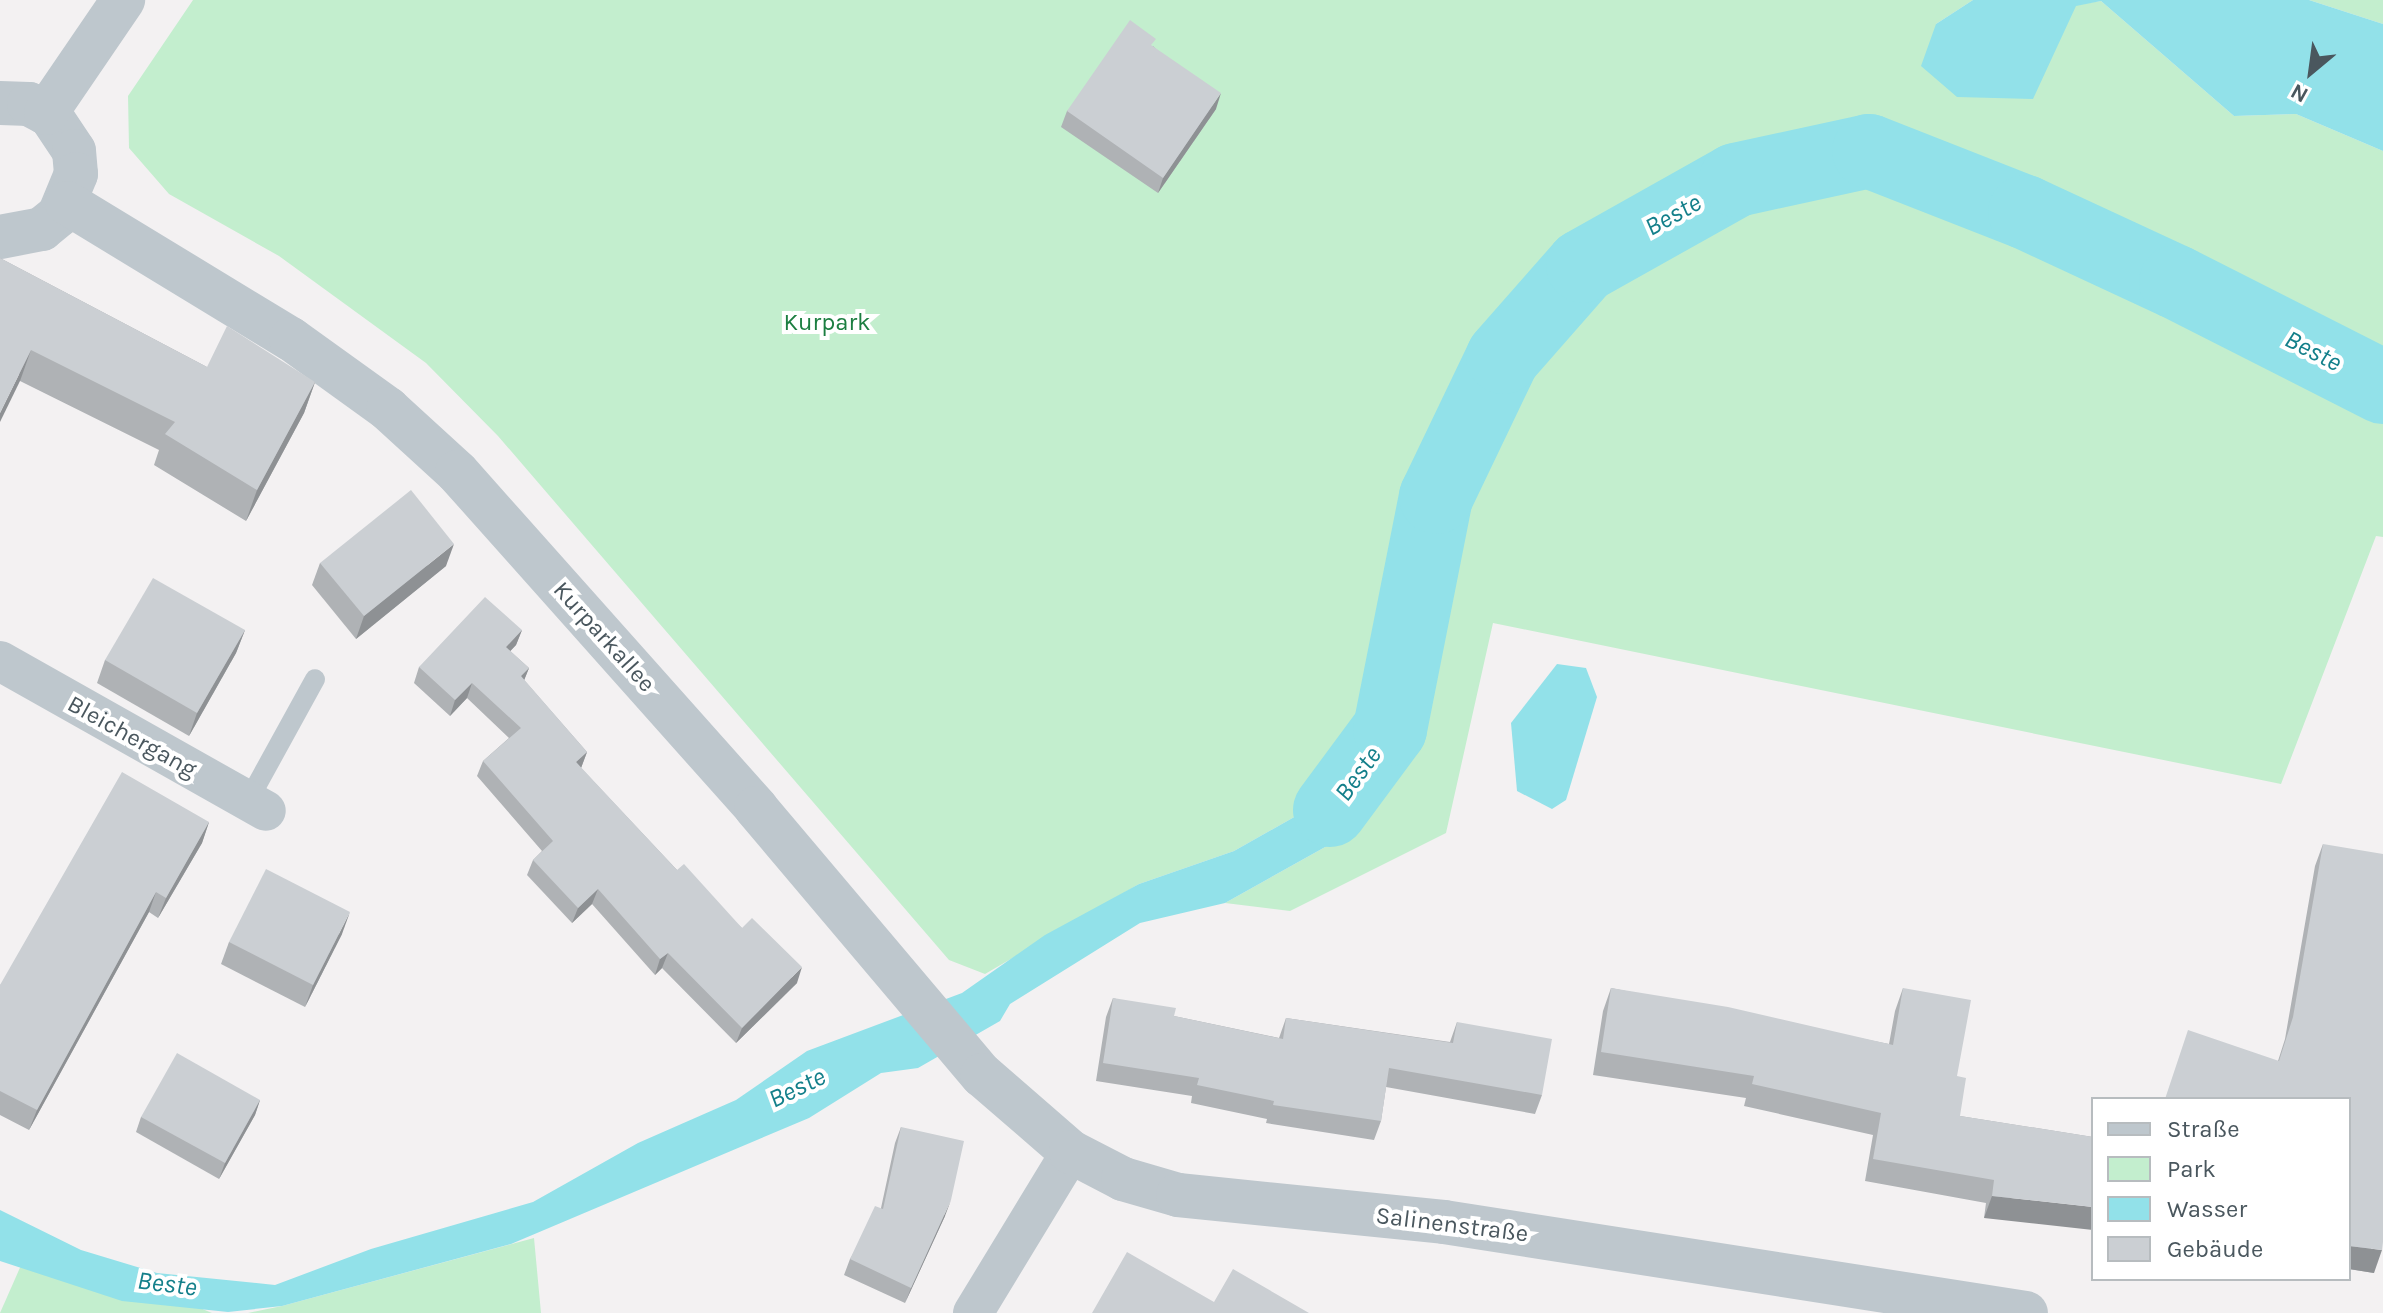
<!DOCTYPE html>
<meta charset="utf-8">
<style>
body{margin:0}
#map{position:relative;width:2383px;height:1313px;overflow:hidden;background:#f3f1f2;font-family:Karla,sans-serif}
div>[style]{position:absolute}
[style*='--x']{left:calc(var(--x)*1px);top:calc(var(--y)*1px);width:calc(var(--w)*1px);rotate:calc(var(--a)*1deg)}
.green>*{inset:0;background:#c3eece}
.water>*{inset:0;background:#92e1e9}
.river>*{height:74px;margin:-37px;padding:0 37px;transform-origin:37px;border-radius:37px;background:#92e1e9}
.service>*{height:20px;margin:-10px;padding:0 10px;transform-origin:10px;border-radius:10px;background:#bec7cd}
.minor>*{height:40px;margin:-20px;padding:0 20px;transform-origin:20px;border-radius:20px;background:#bec7cd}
.tertiary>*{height:44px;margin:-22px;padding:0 22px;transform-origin:22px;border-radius:22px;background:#bec7cd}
.wall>*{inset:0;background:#afb2b5}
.shaded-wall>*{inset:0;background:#8e9194}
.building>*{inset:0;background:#cbcfd3}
span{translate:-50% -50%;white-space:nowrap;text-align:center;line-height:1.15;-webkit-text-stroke:8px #fff;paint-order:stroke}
.park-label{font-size:24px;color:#1c7e41}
.street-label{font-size:24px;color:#4a575e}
.water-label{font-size:26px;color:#137f8a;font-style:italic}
.legend{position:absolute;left:2091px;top:1097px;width:260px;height:184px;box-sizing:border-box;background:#fff;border:2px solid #b7bcbf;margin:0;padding:10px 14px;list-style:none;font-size:24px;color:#4a575e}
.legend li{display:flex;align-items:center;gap:16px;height:40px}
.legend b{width:40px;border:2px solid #b7bcbf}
.north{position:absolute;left:2271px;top:32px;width:80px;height:80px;-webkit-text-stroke:6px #fff;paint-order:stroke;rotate:209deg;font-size:22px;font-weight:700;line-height:32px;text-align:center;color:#4a575e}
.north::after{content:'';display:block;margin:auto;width:28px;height:36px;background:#4a575e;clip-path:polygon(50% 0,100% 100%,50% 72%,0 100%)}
</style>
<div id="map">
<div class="green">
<div style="clip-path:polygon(193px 0,1973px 0,1936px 24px,2101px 1px,2234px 116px,2296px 114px,2383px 151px,2383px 537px,2376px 536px,2281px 784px,1493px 623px,1446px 833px,1290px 911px,1225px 903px,1327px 846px,1404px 765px,1390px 730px,1326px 799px,1234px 851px,1139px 884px,985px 974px,949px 960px,498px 436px,426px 363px,279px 256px,169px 194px,129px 148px,128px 96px)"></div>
<div style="clip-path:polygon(2309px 0,2383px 0,2383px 24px)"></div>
<div style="clip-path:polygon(534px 1238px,541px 1313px,248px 1313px,282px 1306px)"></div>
<div style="clip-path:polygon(30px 1245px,130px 1279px,212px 1313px,0 1313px)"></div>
</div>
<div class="water">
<div style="clip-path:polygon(1973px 0,2309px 0,2383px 24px,2383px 151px,2296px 114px,2234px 116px,2101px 1px,2076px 6px,2033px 99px,1957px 97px,1921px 66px,1936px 24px)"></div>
<div style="clip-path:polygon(1557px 664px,1586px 668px,1597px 697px,1566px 800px,1552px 809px,1517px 791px,1511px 723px)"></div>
<div style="clip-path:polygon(1390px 729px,1404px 765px,1377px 806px,1327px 846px,1225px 903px,1140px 923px,1010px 1004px,1000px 1021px,918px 1068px,881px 1073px,809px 1118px,511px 1244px,282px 1306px,228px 1312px,122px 1301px,0 1261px,0 1210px,81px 1250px,157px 1273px,275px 1285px,371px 1249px,533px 1202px,638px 1143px,736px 1100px,807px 1051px,962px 993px,1045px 935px,1139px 884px,1234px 851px,1326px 799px)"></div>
</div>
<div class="river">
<div style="--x:1330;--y:810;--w:101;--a:-53.5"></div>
<div style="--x:1390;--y:729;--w:237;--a:-78.8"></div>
<div style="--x:1436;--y:497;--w:155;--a:-64.4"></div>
<div style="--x:1503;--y:357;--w:121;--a:-48.7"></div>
<div style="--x:1583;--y:266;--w:176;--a:-29.3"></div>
<div style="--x:1736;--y:180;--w:136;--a:-12.3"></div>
<div style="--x:1869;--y:151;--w:168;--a:21.4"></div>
<div style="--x:2025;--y:212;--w:166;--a:24.9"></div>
<div style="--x:2176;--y:282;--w:232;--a:26.9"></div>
</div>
<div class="service">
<div style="--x:248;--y:801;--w:139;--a:-61.2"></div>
</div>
<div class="minor">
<div style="--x:0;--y:661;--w:305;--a:29.4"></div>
<div style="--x:973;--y:1313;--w:188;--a:-58.7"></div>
</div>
<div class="tertiary">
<div style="--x:0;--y:103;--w:29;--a:2"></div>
<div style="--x:29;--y:104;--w:24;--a:28"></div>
<div style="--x:50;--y:115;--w:43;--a:56.3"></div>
<div style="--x:74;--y:151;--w:23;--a:85"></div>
<div style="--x:76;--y:174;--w:44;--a:112.5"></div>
<div style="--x:59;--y:215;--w:22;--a:141"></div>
<div style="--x:42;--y:229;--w:43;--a:169.2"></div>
<div style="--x:46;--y:113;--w:137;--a:-55.7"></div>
<div style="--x:67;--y:203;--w:262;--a:31.3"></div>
<div style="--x:291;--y:339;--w:120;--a:35.8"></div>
<div style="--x:388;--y:409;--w:93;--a:42.4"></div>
<div style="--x:457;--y:472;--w:450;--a:48.3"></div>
<div style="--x:756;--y:808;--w:350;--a:49.8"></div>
<div style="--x:982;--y:1075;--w:118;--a:40.9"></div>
<div style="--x:1071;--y:1152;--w:59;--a:27.4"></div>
<div style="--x:1123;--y:1179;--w:57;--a:16.2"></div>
<div style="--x:1178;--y:1195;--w:267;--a:5.8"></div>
<div style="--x:1444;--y:1222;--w:589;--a:8.89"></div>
</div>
<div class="wall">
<div style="clip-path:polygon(1153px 46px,1216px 109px,1158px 193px,1061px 127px,1067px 111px)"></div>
<div style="clip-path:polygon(0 258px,207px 367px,315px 382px,304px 413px,246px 521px,154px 465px,159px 450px,20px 381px)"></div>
<div style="clip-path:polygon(320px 563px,446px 566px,356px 639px,312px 585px)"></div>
<div style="clip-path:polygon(245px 630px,236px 653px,189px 736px,97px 683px,105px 660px)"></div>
<div style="clip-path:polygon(522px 630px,516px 645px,510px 651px,529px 668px,524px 680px,587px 752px,581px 768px,677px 870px,742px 928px,797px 983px,736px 1043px,662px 968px,655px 975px,592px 904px,572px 923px,527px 875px,533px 860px,542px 851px,477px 776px,483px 761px,509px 738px,467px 698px,450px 716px,414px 683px,419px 667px)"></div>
<div style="clip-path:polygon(209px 822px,202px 843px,158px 918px,149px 912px,29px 1130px,0 1115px,0 985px)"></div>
<div style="clip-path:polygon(2323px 844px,2374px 1273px,2349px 1269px,2349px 1099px,2278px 1061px,2285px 1039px,2315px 866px)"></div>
<div style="clip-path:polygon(342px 934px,305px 1007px,221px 964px,229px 942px)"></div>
<div style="clip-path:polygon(1611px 988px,1889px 1044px,1895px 1011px,1903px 988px,1957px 1076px,1960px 1116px,2093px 1137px,1984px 1218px,1986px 1203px,1865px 1181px,1873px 1135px,1744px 1106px,1746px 1098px,1593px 1075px,1603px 1011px)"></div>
<div style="clip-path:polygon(1113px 998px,1174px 1016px,1279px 1038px,1286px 1018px,1450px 1042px,1457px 1022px,1542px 1095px,1535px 1114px,1386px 1087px,1381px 1121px,1374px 1140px,1266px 1123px,1267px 1119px,1191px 1103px,1192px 1096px,1096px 1081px,1106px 1017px)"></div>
<div style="clip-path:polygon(260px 1100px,255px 1115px,219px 1179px,136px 1132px,141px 1117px)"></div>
<div style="clip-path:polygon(901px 1127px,945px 1216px,905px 1303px,844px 1275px,850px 1259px,881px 1208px,895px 1143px)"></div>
</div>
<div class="shaded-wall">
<div style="clip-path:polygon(1221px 93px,1216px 109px,1158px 193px,1163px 178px)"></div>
<div style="clip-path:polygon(31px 350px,20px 381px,0 422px,0 413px)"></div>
<div style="clip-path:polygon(315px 382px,304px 413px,246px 521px,257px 490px)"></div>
<div style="clip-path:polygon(454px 544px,446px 566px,356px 639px,364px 616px)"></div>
<div style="clip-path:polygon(245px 630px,236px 653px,189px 736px,197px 713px)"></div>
<div style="clip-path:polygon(522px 630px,516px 645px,500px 662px,506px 647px)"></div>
<div style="clip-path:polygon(529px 668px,523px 683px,521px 676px)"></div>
<div style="clip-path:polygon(472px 683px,467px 698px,450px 716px,455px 700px)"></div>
<div style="clip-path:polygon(587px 752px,581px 768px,576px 762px)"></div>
<div style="clip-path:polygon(209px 822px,202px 843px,158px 918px,166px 898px)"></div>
<div style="clip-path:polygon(598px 889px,592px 904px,572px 923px,578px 908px)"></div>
<div style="clip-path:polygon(156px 892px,149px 912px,29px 1130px,37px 1110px)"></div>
<div style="clip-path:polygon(350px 912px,342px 934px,305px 1007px,313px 985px)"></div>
<div style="clip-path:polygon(668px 953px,662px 968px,655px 975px,660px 959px)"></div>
<div style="clip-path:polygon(802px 967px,797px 983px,736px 1043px,742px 1028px)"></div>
<div style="clip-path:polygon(260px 1100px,255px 1115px,219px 1179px,225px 1163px)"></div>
<div style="clip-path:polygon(1992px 1196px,2093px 1207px,2093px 1230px,1984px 1218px)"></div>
<div style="clip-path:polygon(951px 1200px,945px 1216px,905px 1303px,911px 1288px)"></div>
<div style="clip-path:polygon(2349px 1246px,2382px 1250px,2374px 1273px,2349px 1269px)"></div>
</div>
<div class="building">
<div style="clip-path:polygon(1130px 20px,1156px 39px,1151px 45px,1221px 93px,1163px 178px,1067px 111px)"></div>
<div style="clip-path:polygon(0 258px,207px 367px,227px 326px,315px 382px,257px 490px,165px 434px,175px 422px,31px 350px,0 413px)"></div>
<div style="clip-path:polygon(411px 490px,454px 544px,364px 616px,320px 563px)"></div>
<div style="clip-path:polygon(153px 578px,245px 630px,197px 713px,105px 660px)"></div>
<div style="clip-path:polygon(485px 597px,522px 630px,506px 647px,529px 668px,521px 676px,587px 752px,576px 762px,677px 870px,684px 864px,742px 928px,752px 918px,802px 967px,742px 1028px,668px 953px,660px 959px,598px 889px,578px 908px,533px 860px,553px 841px,483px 761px,521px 728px,472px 683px,455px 700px,419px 667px)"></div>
<div style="clip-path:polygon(122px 772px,209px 822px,166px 898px,156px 892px,37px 1110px,0 1091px,0 985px)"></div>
<div style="clip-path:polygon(2323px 844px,2383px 854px,2383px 1242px,2382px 1250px,2349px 1246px,2349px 1099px,2165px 1099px,2188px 1030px,2279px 1061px,2293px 1017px)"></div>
<div style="clip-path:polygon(266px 869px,350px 912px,313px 985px,229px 942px)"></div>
<div style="clip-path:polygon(1611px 988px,1728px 1007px,1893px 1045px,1903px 988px,1971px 1000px,1957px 1076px,1966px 1078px,1960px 1116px,2093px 1137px,2093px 1207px,1992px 1196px,1994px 1180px,1873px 1159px,1881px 1113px,1752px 1084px,1754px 1076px,1601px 1052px)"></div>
<div style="clip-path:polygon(1113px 998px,1176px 1008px,1174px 1016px,1283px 1039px,1286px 1018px,1453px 1043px,1457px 1022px,1552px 1039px,1542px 1095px,1389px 1068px,1381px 1121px,1273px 1105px,1274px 1101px,1197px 1085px,1199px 1078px,1103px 1063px)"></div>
<div style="clip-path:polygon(177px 1053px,260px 1100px,225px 1163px,141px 1117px)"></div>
<div style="clip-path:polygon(901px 1127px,964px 1141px,951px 1200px,911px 1288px,850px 1259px,875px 1206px,883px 1209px)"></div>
<div style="clip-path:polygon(1127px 1252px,1214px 1302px,1233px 1269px,1309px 1313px,1092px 1313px)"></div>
</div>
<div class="park-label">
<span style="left:827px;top:323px">Kurpark</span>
</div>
<div class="street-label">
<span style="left:604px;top:637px;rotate:48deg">Kurparkallee</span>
<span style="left:132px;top:737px;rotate:29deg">Bleichergang</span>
<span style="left:1452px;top:1225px;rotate:7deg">Salinenstraße</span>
</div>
<div class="water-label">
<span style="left:1673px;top:215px;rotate:-29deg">Beste</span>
<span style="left:2313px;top:351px;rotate:27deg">Beste</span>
<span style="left:1358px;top:774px;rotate:-54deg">Beste</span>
<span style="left:797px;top:1088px;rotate:-26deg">Beste</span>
<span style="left:167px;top:1284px;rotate:7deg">Beste</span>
</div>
<ul class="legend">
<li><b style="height:10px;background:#bec7cd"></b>Straße</li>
<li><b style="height:22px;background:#c3eece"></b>Park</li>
<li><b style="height:22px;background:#92e1e9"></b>Wasser</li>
<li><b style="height:22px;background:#cbcfd3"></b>Gebäude</li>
</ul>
<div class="north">N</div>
</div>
